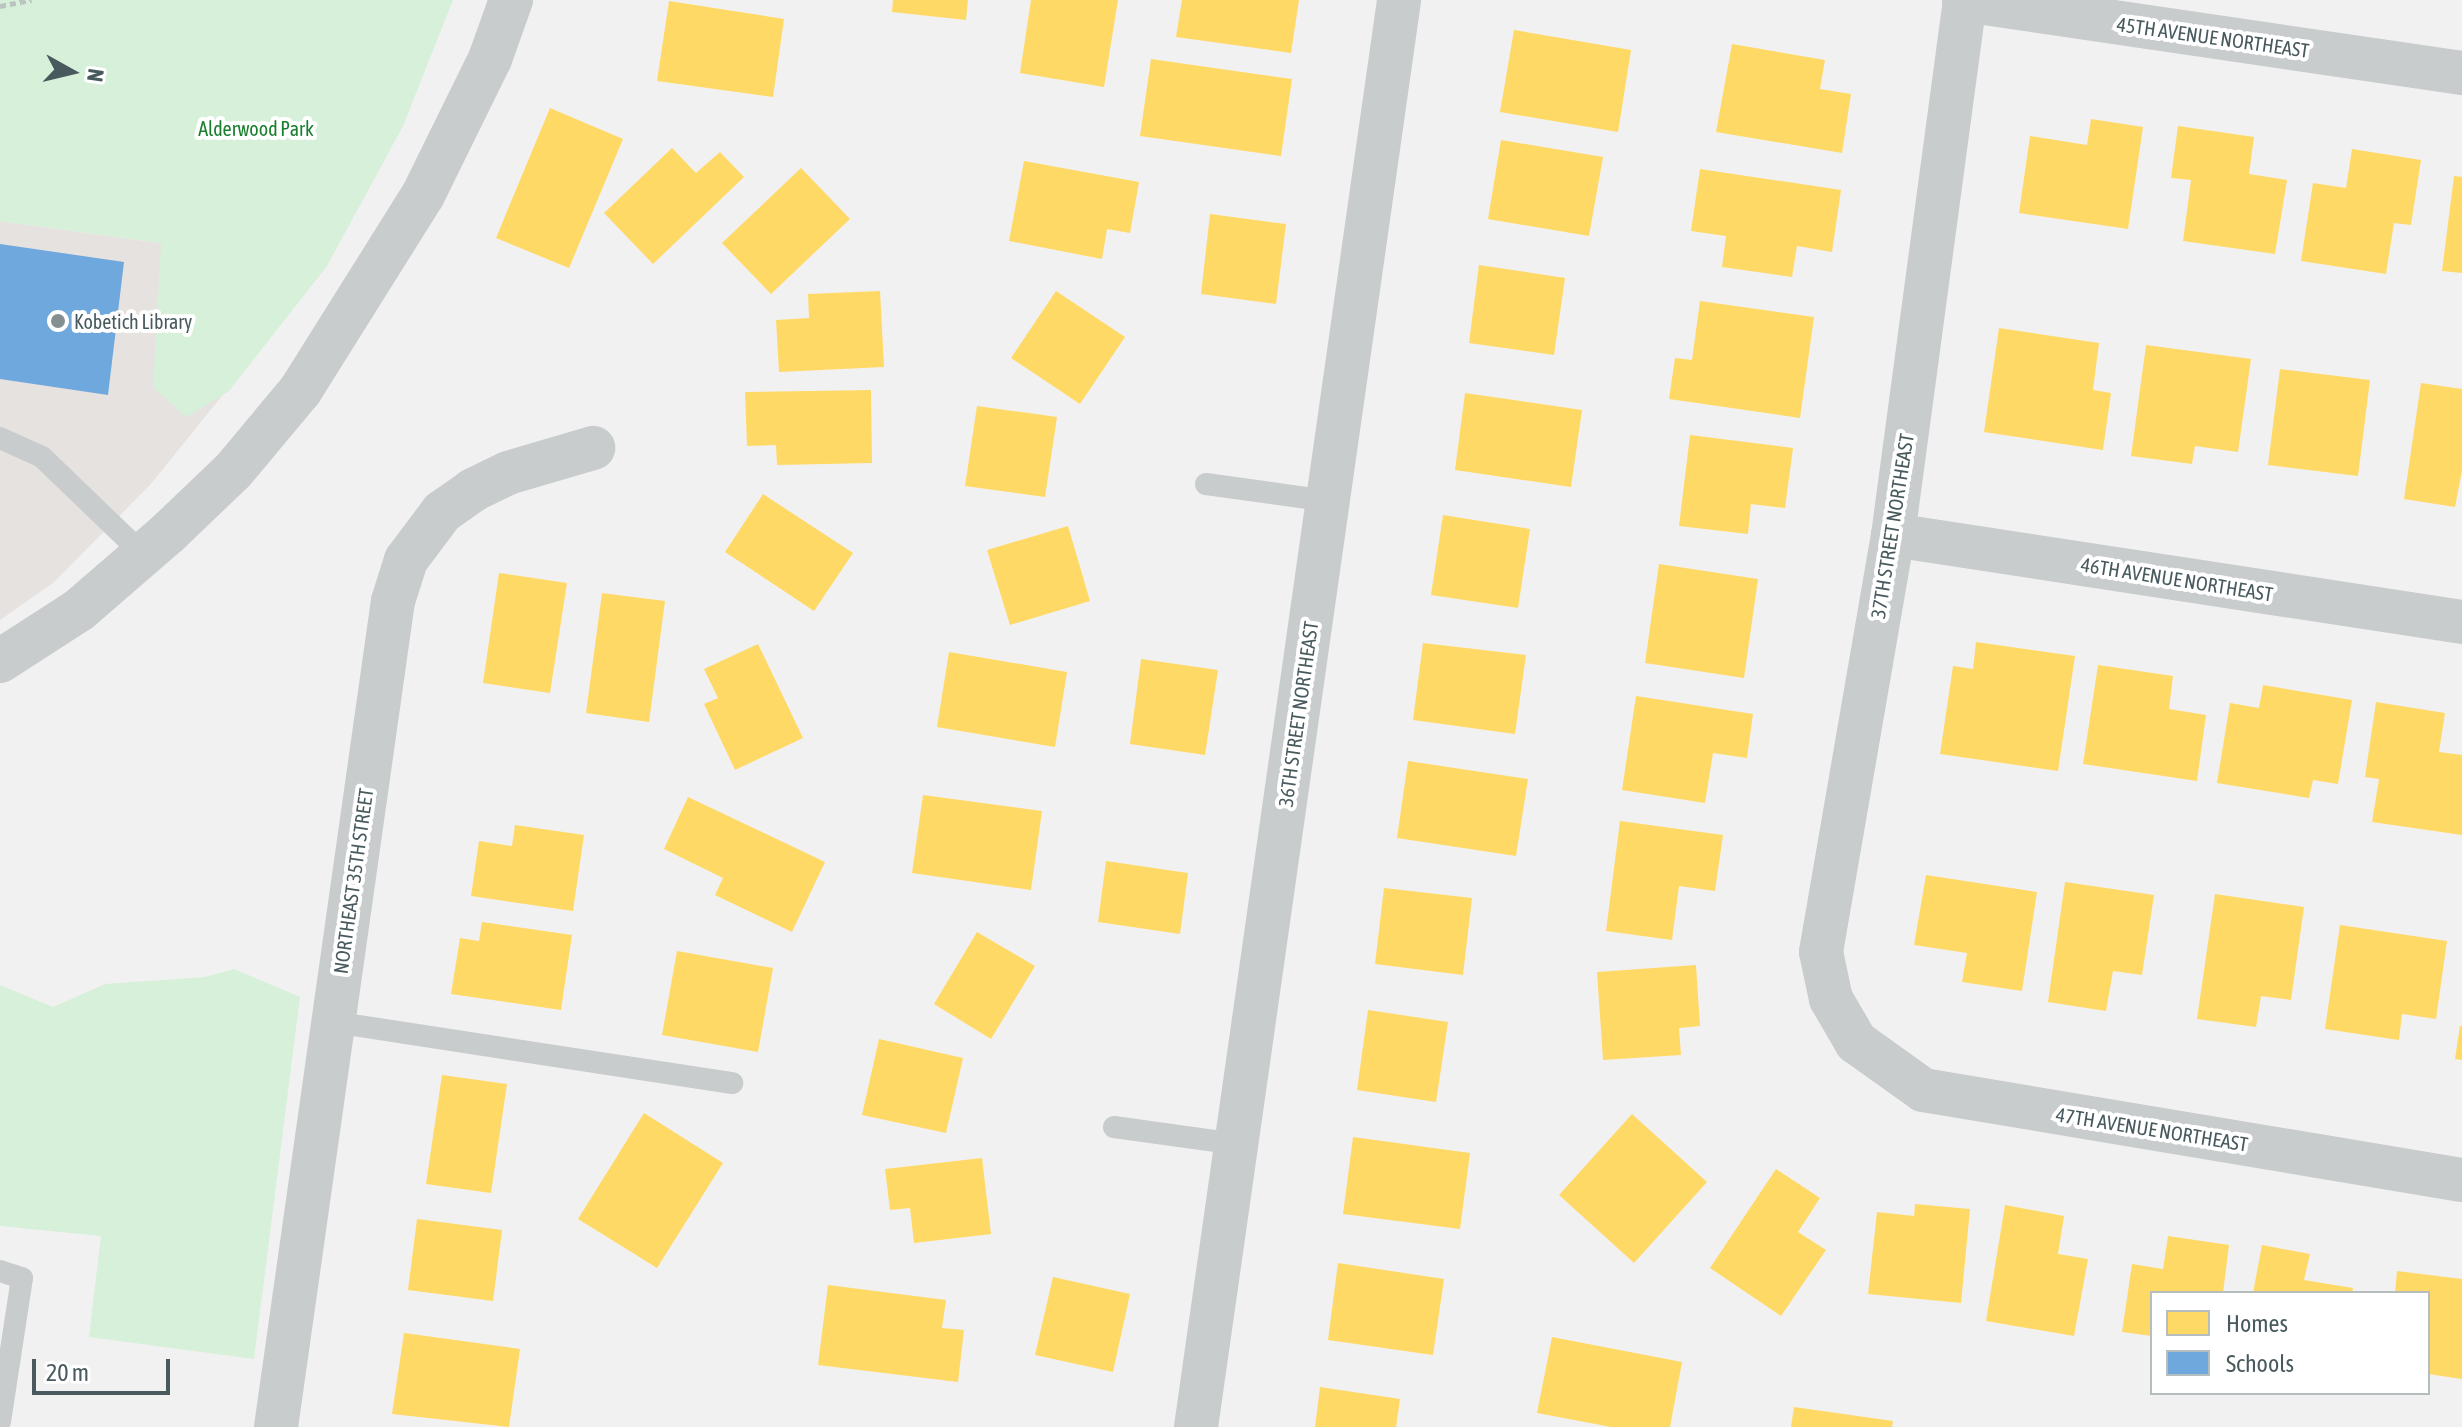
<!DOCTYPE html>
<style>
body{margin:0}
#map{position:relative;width:2462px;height:1427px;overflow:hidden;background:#f2f1f1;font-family:"Asap Condensed",sans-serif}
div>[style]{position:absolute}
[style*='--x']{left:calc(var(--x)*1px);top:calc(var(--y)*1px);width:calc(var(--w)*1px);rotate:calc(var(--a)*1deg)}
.commercial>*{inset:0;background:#e6e2e0}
.green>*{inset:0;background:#d6f0d9}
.homes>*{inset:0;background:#ffd966}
.schools>*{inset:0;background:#6fa8dc}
.path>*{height:5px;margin-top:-2.5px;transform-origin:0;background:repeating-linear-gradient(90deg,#b9c5be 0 6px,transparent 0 10px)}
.service>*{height:22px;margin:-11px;padding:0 11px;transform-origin:11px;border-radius:11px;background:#c9cccd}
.minor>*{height:44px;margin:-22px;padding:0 22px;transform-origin:22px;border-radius:22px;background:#c9cccd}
.tertiary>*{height:44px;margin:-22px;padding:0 22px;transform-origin:22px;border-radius:22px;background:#c9cccd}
.dots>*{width:22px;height:22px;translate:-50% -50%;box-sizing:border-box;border:4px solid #fff;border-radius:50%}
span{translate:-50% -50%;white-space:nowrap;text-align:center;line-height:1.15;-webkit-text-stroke:8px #fff;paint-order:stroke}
.street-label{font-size:20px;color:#485a5e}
.park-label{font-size:20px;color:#197f2e}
.poi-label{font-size:20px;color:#485a5e}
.left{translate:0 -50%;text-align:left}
.legend{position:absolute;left:2150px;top:1291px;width:280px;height:104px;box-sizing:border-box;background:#fff;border:2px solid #b6bdbf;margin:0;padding:10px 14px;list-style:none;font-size:24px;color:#485a5e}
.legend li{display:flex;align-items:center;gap:16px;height:40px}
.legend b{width:40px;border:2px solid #b6bdbf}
.north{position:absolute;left:32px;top:32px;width:80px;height:80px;-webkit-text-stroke:6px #fff;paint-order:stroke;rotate:98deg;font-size:22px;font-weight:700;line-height:32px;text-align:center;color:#485a5e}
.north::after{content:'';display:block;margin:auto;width:28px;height:36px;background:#485a5e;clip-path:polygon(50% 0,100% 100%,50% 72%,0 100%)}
.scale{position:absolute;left:32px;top:1359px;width:138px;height:36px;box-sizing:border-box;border:4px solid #485a5e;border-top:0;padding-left:10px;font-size:24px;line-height:28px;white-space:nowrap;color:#485a5e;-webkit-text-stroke:6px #fff;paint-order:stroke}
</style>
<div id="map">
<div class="commercial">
<div style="clip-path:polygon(0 221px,327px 266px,150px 485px,53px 583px,0 620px)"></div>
</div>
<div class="green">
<div style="clip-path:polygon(0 0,453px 0,403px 126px,327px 266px,229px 391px,186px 417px,153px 387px,161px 243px,0 221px)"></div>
<div style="clip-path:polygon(234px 969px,300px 997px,254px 1359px,89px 1337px,101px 1236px,0 1226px,0 985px,53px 1007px,105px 984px,205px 977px)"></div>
</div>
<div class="homes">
<div style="clip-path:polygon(893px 0,968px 0,966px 20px,892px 12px)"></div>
<div style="clip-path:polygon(1031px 0,1118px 0,1104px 87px,1020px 73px)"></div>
<div style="clip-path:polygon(1182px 0,1299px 0,1291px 53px,1176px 37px)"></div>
<div style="clip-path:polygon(669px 1px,784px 19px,773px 97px,657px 81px)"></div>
<div style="clip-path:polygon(1514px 30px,1631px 50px,1618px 132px,1500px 112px)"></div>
<div style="clip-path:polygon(1732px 44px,1825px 60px,1820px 89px,1851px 94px,1842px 153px,1716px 132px)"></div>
<div style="clip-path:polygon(1151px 59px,1292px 79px,1281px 156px,1140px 136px)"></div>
<div style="clip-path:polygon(550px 108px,623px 139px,569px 268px,496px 238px)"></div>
<div style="clip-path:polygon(2091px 119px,2143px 127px,2128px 229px,2019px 213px,2030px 136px,2087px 145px)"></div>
<div style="clip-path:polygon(2178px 126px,2254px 137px,2249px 174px,2287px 180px,2275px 254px,2183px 241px,2191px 180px,2171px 178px)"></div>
<div style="clip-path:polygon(1501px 140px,1603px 157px,1589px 236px,1488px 219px)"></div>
<div style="clip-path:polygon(672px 148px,696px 173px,720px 152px,744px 177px,653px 264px,604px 213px)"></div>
<div style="clip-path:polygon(2352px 149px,2421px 160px,2411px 225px,2394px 223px,2386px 274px,2301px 261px,2313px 183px,2346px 188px)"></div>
<div style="clip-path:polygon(1024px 161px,1139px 182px,1130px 233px,1107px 229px,1102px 259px,1009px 241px)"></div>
<div style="clip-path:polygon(801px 168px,850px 219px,771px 294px,722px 243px)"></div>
<div style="clip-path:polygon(1700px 169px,1841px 190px,1832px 252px,1797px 246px,1792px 277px,1722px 267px,1726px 236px,1691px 231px)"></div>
<div style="clip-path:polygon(2454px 176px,2462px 177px,2462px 273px,2442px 271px)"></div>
<div style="clip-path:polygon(1210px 214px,1286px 224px,1276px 304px,1201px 294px)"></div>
<div style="clip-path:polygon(1479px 265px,1565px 278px,1554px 355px,1469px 343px)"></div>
<div style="clip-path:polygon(880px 291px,884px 367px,779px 372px,776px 320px,809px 318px,808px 294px)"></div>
<div style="clip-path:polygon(1056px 291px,1125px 337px,1080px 404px,1011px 358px)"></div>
<div style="clip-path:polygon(1700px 301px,1814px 317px,1800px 418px,1669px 399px,1675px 358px,1692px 360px)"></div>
<div style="clip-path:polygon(1999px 328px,2099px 343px,2093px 390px,2111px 393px,2103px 450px,1984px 432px)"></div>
<div style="clip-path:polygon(2146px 345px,2251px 359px,2238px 452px,2195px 446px,2192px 464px,2131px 456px)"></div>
<div style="clip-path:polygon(2280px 369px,2370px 380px,2358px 476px,2268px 465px)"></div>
<div style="clip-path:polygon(2421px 383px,2462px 389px,2462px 470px,2455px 507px,2404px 499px)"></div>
<div style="clip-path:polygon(871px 390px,872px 463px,777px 465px,776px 445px,747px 446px,745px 392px)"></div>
<div style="clip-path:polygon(1465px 393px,1582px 410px,1571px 487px,1455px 470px)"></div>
<div style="clip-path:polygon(977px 406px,1057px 417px,1045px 497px,965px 486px)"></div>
<div style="clip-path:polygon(1690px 435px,1793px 448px,1785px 508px,1751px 504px,1748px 534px,1679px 526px)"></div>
<div style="clip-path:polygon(763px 494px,853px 553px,814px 611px,725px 552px)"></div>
<div style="clip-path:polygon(1443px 515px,1530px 529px,1518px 608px,1431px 595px)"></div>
<div style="clip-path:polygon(1068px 526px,1090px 601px,1010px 625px,987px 550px)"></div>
<div style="clip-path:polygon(1659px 564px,1758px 579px,1744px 678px,1645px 663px)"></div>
<div style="clip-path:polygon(499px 573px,567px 583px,550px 693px,483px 683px)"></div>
<div style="clip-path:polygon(602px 593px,665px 601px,649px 722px,586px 713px)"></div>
<div style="clip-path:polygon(1976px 642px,2075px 656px,2058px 771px,1940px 754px,1953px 666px,1973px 669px)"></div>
<div style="clip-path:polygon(1423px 643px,1526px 655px,1515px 734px,1413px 720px)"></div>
<div style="clip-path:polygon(758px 644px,803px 738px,735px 770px,704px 704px,718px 698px,704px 669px)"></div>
<div style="clip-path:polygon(949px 652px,1067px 672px,1055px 747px,937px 727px)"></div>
<div style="clip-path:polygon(1141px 659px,1218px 670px,1205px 755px,1130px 744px)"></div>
<div style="clip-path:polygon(2098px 665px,2173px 676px,2169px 709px,2206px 715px,2197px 781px,2083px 764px)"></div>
<div style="clip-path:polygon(2263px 685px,2352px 700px,2338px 784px,2313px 780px,2309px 798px,2217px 783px,2230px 703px,2259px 708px)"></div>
<div style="clip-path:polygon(1636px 696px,1753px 714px,1747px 758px,1713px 753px,1705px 803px,1622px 790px)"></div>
<div style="clip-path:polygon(2376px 702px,2445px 713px,2439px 752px,2462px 755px,2462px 835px,2372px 822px,2379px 779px,2365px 777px)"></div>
<div style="clip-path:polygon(1408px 761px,1528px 779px,1516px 856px,1397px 838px)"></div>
<div style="clip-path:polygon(923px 795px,1042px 811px,1031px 890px,912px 873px)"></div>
<div style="clip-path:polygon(688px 797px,825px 862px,792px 932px,715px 895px,723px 878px,664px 849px)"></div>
<div style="clip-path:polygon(1620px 821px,1723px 835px,1715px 891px,1679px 886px,1672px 940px,1606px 931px)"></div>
<div style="clip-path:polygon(515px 825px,584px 835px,573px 911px,471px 896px,479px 841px,512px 846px)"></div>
<div style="clip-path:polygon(1106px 861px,1188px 873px,1180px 934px,1098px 922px)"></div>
<div style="clip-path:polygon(1926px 875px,2037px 892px,2022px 991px,1962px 982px,1967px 953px,1914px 945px)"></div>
<div style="clip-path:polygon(2065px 882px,2154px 895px,2142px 975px,2113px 971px,2106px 1011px,2048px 1002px)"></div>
<div style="clip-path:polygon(1384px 888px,1472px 898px,1463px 975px,1375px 964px)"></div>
<div style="clip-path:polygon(2215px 894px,2304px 907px,2291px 1000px,2261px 996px,2256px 1027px,2197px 1019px)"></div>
<div style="clip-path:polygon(482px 922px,572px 935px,561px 1010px,451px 994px,460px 938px,479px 941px)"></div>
<div style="clip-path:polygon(2340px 925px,2447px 941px,2436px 1019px,2402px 1014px,2399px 1040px,2325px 1029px)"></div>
<div style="clip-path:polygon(977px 932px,1035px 966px,991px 1039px,934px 1004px)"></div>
<div style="clip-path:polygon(677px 951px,773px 968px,758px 1052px,662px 1035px)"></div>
<div style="clip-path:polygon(1696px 965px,1700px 1026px,1679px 1028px,1681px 1055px,1603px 1060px,1597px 972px)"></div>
<div style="clip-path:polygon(1368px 1010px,1448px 1022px,1436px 1102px,1357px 1090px)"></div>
<div style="clip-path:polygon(2460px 1026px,2462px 1026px,2462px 1060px,2455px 1059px)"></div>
<div style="clip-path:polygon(879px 1039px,963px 1058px,946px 1133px,862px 1115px)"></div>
<div style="clip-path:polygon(442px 1075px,507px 1084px,491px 1193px,426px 1184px)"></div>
<div style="clip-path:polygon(644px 1113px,723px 1163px,657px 1268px,578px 1219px)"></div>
<div style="clip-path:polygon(1632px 1114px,1707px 1182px,1634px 1263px,1559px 1195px)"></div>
<div style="clip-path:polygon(1353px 1137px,1470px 1153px,1460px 1229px,1343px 1214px)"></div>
<div style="clip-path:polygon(982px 1158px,991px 1234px,914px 1243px,910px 1208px,890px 1210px,885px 1169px)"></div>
<div style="clip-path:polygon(1776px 1169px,1820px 1198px,1798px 1232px,1826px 1250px,1781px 1316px,1710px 1268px)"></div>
<div style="clip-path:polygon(1915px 1204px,1970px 1209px,1961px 1303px,1868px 1294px,1877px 1212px,1914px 1216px)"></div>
<div style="clip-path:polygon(2005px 1205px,2064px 1216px,2058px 1254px,2088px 1259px,2074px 1336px,1986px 1321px)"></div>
<div style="clip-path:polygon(417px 1219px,502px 1230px,493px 1301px,408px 1290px)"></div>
<div style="clip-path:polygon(2168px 1236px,2229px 1245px,2223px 1293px,2152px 1293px,2152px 1336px,2122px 1332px,2132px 1264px,2163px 1269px)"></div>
<div style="clip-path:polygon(2262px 1245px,2310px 1254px,2304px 1280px,2353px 1288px,2352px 1293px,2253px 1293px)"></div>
<div style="clip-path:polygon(1338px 1263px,1444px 1279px,1433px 1355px,1328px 1340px)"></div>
<div style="clip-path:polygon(2397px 1271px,2462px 1279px,2462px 1379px,2428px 1374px,2428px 1293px,2395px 1293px)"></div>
<div style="clip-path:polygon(1053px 1277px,1130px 1294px,1113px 1372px,1035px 1355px)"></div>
<div style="clip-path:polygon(828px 1285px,946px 1300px,942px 1328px,964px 1330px,958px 1382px,818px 1365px)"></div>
<div style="clip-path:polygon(404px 1333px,520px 1349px,509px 1427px,392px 1414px)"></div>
<div style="clip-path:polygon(1552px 1337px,1682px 1362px,1670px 1427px,1611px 1427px,1537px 1413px)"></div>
<div style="clip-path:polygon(1320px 1387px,1400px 1399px,1396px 1427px,1315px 1427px)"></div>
<div style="clip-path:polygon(1794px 1407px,1893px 1421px,1892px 1427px,1791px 1427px)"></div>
</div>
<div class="schools">
<div style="clip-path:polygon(0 244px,124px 262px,108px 395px,0 379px)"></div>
</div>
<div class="path">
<div style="--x:0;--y:6;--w:32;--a:-11"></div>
</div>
<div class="service">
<div style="--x:0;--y:438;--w:46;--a:24.3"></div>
<div style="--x:42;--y:457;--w:141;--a:43.9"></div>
<div style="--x:1206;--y:484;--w:123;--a:7.9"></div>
<div style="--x:333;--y:1022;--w:404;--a:8.7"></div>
<div style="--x:1114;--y:1127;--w:123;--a:7.9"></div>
<div style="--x:0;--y:1271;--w:23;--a:18"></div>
<div style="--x:22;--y:1278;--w:145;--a:98.7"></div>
</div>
<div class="minor">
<div style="--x:1965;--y:0;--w:540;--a:97.66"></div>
<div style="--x:1893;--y:535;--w:423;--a:99.8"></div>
<div style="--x:1821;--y:952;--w:48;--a:78"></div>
<div style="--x:1831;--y:999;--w:50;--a:59.8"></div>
<div style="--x:1856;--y:1042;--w:82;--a:35.6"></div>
<div style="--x:1923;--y:1090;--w:546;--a:9.48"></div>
<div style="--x:1893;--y:535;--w:576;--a:8.69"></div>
<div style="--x:276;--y:1427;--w:834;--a:-81.94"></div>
<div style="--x:393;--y:601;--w:43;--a:-72.4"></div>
<div style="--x:406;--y:560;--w:60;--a:-53.1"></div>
<div style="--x:442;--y:512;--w:38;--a:-35"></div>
<div style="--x:473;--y:490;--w:39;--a:-26"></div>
<div style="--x:508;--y:473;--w:89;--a:-16.4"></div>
<div style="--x:1196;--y:1427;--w:1441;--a:-81.9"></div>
</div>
<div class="tertiary">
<div style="--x:1964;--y:0;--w:503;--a:8.34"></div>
<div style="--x:0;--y:661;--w:94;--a:-32.8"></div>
<div style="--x:79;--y:610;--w:116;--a:-40.8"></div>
<div style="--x:167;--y:534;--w:91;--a:-43.7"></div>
<div style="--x:233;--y:471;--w:104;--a:-50.1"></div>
<div style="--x:300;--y:391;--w:231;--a:-57.9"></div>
<div style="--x:423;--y:195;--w:152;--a:-63.8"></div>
<div style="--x:490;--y:59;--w:63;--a:-70.4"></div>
</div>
<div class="dots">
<div style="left:58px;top:321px;background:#848f91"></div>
</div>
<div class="street-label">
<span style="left:2213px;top:37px;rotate:8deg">45TH AVENUE NORTHEAST</span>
<span style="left:1892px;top:526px;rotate:-81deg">37TH STREET NORTHEAST</span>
<span style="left:2177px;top:579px;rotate:9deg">46TH AVENUE NORTHEAST</span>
<span style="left:1298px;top:714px;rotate:-82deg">36TH STREET NORTHEAST</span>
<span style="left:353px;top:881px;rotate:-82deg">NORTHEAST 35TH STREET</span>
<span style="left:2152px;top:1129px;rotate:9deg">47TH AVENUE NORTHEAST</span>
</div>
<div class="park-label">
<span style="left:256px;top:128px">Alderwood Park</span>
</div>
<div class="poi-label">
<span class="left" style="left:74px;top:321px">Kobetich Library</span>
</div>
<ul class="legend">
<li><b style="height:22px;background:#ffd966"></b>Homes</li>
<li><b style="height:22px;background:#6fa8dc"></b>Schools</li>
</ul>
<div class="north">N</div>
<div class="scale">20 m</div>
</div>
